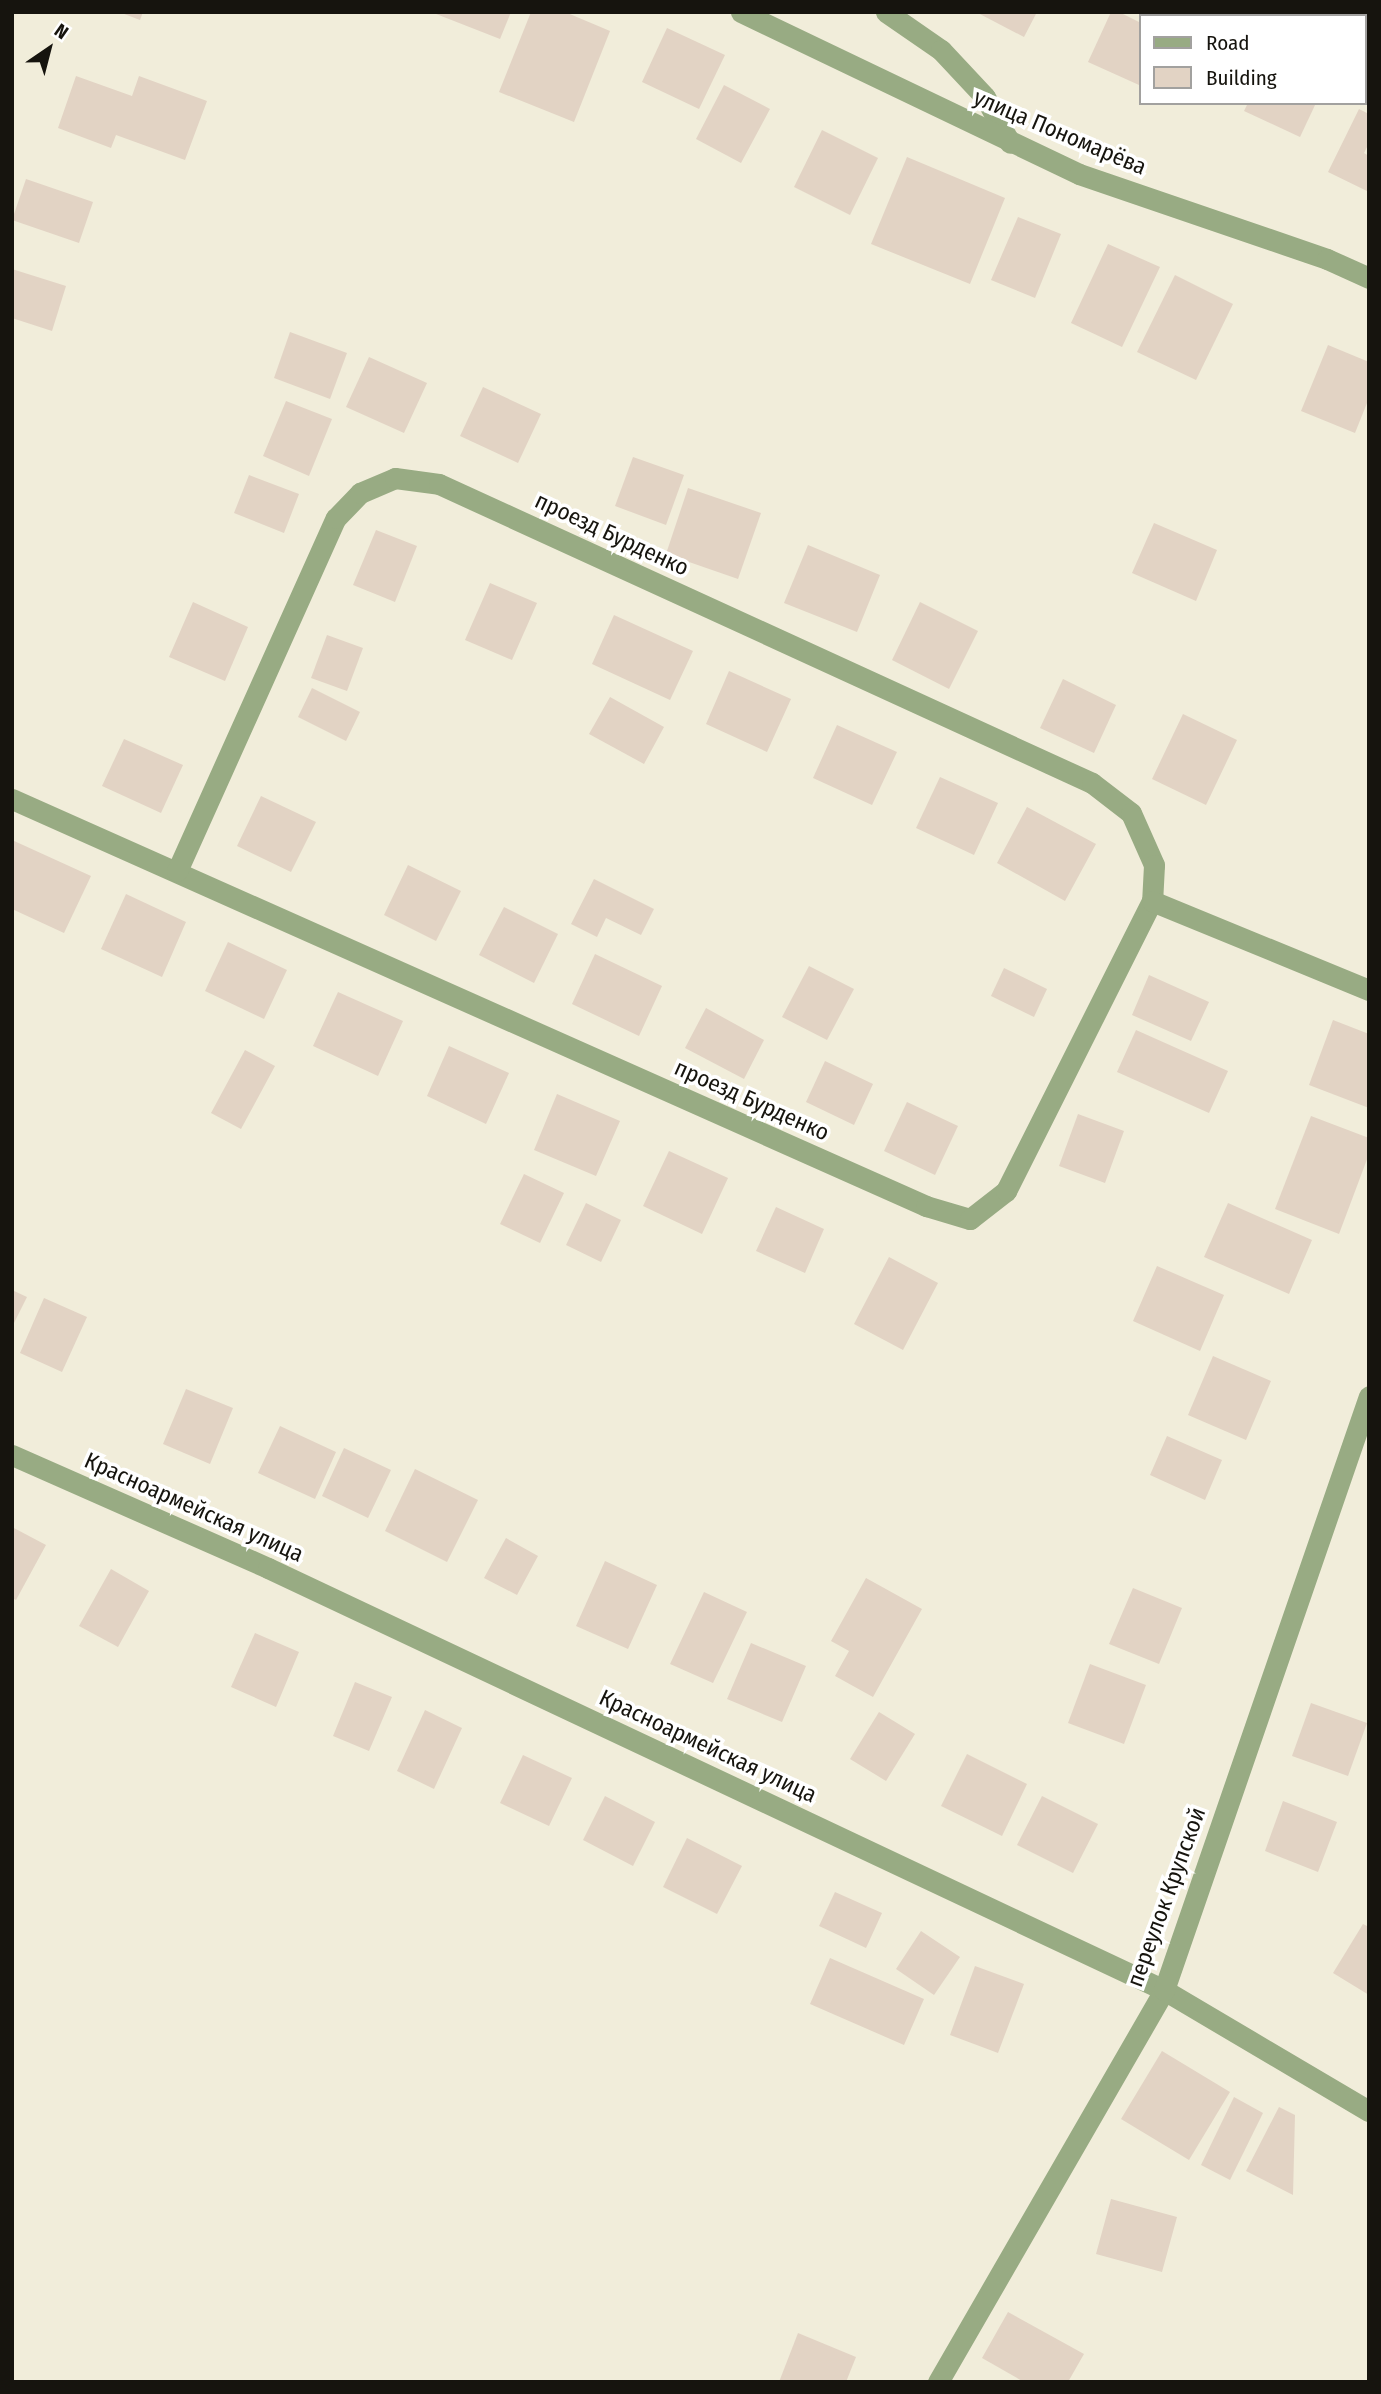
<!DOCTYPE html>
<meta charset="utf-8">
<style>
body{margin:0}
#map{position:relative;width:1381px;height:2394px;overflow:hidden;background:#f1edda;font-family:"Fira Sans Condensed",sans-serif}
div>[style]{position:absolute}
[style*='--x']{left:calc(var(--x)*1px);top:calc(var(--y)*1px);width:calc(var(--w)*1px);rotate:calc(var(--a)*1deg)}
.building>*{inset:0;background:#e2d3c4}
.service>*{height:21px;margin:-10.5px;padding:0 10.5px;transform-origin:10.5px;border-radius:10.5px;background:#98ab83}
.minor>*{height:21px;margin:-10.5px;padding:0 10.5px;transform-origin:10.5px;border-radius:10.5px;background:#98ab83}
.tertiary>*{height:21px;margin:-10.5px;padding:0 10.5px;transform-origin:10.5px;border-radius:10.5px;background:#98ab83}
span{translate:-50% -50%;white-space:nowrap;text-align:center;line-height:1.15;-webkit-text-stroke:7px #fff;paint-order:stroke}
.street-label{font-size:23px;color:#16140e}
.frame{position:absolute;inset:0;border:14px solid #16140e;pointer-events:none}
.legend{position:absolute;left:1139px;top:14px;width:228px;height:91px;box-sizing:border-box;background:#fff;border:2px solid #a2a19f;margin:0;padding:9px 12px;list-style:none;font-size:21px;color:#16140e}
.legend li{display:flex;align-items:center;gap:14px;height:35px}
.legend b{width:35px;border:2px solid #a2a19f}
.north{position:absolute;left:14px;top:14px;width:70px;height:70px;-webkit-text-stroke:5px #fff;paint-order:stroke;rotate:35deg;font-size:19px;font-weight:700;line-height:28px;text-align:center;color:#16140e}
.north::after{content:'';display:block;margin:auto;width:24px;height:32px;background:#16140e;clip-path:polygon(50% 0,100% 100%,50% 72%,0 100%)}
</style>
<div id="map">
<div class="building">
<div style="clip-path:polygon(119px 12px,143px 12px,140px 20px)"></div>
<div style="clip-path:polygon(431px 12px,511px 12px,500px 39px)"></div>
<div style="clip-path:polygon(531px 12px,565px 12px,610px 31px,574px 122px,499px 92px)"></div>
<div style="clip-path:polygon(976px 12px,1037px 12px,1024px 37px)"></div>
<div style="clip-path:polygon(1111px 12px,1119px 12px,1141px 23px,1139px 85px,1088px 62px)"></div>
<div style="clip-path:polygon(1181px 12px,1242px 12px,1241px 16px,1180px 16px)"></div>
<div style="clip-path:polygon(667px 28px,725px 55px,699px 109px,642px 82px)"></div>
<div style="clip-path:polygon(76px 76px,132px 96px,139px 76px,207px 101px,185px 160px,116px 135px,111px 148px,58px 128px)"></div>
<div style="clip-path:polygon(724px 85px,770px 109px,741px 163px,696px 139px)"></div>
<div style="clip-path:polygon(1248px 103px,1316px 103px,1300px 137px,1244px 111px)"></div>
<div style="clip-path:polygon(1359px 109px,1369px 114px,1369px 143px,1364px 153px,1369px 156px,1369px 192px,1328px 172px)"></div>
<div style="clip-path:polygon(822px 130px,878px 158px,850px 215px,794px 187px)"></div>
<div style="clip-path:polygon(907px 157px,1005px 198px,970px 284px,871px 244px)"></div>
<div style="clip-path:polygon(26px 179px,93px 202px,79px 243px,12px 220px)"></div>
<div style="clip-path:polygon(1018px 217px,1061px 234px,1035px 298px,991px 280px)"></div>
<div style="clip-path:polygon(1108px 244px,1160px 267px,1122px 347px,1071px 323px)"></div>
<div style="clip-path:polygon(12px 269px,66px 286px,52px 331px,12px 318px)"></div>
<div style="clip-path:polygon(1175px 275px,1233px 304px,1196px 380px,1137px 352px)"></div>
<div style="clip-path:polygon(290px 332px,347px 353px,330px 399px,274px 378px)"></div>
<div style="clip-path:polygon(1328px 345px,1369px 362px,1369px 398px,1355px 433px,1301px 411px)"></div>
<div style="clip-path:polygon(369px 357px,427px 383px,404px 433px,346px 407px)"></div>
<div style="clip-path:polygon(483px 387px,541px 414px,518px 463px,460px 436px)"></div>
<div style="clip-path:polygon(286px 401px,332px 419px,309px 476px,263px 456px)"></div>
<div style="clip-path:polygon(633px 457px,684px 475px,666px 525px,615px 506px)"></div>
<div style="clip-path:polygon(249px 475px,299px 494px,284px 533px,234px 513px)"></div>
<div style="clip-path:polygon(688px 488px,761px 513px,738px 579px,666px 554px)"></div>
<div style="clip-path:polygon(1154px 523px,1217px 550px,1196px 601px,1132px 573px)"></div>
<div style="clip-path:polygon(376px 530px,417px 546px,395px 602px,353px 585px)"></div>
<div style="clip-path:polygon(808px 545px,880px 575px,857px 632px,784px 603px)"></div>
<div style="clip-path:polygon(490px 583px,537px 603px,512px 660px,465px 640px)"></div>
<div style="clip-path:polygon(193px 602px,248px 627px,225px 681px,169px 657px)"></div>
<div style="clip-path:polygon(920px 602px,978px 631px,949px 689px,892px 660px)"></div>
<div style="clip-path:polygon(614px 615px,693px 651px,670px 700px,592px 664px)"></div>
<div style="clip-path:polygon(327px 635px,363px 648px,347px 691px,311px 678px)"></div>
<div style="clip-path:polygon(729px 671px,791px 699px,767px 752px,706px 724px)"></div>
<div style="clip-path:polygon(1063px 679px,1116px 705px,1094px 753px,1040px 728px)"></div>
<div style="clip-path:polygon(312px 688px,360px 712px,346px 741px,298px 717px)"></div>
<div style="clip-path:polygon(610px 697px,664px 727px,644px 764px,589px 734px)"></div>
<div style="clip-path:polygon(1183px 714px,1237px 740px,1206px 805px,1152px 779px)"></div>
<div style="clip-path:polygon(837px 725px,897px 752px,872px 805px,813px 778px)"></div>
<div style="clip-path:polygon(124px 739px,183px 765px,161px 813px,102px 786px)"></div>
<div style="clip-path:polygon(940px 777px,998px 803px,974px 855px,916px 828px)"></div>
<div style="clip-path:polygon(261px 796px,316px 822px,291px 872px,237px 846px)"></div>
<div style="clip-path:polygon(1027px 807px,1096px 844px,1065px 901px,997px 863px)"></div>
<div style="clip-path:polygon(12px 840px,91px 876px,64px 933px,12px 909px)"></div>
<div style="clip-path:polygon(408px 865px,461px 891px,436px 941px,384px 915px)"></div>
<div style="clip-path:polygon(594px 879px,654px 909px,641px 935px,606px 918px,597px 937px,571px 924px)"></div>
<div style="clip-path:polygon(126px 894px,186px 922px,162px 977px,101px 949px)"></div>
<div style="clip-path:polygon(504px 907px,558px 934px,534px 983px,479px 955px)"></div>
<div style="clip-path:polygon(228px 942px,287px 970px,264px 1019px,205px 991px)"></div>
<div style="clip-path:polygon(595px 954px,662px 986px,639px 1036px,572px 1004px)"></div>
<div style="clip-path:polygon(809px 966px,854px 989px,827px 1040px,782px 1017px)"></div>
<div style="clip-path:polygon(1004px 968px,1047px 989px,1034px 1017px,991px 996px)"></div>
<div style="clip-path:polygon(1149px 975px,1209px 1002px,1191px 1041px,1132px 1015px)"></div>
<div style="clip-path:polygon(338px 992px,403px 1021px,378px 1076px,313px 1046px)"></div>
<div style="clip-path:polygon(706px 1008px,764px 1040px,744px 1079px,685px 1048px)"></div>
<div style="clip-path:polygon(1333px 1020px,1369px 1034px,1369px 1108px,1309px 1085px)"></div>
<div style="clip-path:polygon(1136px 1030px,1228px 1071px,1209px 1113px,1117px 1072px)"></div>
<div style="clip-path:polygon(449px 1046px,509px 1073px,486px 1124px,427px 1096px)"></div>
<div style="clip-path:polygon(245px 1050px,275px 1066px,241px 1129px,211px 1113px)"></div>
<div style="clip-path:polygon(825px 1061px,873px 1084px,854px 1125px,806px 1102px)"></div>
<div style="clip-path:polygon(557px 1094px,620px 1121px,596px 1176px,534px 1150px)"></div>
<div style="clip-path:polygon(907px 1102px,958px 1126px,935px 1175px,884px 1151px)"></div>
<div style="clip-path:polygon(1078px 1114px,1124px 1131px,1105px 1183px,1059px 1166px)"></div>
<div style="clip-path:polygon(1311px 1116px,1369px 1138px,1369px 1154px,1339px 1234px,1275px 1209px)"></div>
<div style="clip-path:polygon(669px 1151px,728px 1178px,702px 1234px,643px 1206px)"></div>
<div style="clip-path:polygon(524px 1174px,564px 1193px,540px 1243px,500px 1224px)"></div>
<div style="clip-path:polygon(586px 1203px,621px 1220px,601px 1262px,566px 1245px)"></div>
<div style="clip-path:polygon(1228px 1203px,1312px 1240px,1289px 1294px,1204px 1257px)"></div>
<div style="clip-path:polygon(776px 1207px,824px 1229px,805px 1273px,756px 1251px)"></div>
<div style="clip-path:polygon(889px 1257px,938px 1283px,903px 1350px,854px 1324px)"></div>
<div style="clip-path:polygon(1157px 1266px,1224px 1295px,1200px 1351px,1133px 1321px)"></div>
<div style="clip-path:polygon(12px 1290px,27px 1297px,12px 1327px)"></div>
<div style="clip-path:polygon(44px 1298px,87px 1317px,62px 1372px,20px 1353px)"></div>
<div style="clip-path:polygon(1213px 1356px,1271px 1381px,1246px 1440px,1188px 1415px)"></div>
<div style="clip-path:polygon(186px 1389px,233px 1408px,210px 1464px,163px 1444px)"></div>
<div style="clip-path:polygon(280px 1426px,336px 1452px,315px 1499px,258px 1473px)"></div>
<div style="clip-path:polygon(1167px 1436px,1222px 1460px,1205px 1500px,1150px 1475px)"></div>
<div style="clip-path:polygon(344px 1448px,391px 1470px,368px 1518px,322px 1496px)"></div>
<div style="clip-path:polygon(415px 1469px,478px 1500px,447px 1562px,385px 1531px)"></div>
<div style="clip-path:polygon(12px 1527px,46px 1545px,16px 1600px,12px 1598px)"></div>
<div style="clip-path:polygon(506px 1538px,538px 1556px,517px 1595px,484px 1578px)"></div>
<div style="clip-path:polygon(605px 1561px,657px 1585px,628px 1649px,576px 1626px)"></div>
<div style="clip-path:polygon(111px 1569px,149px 1591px,118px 1647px,79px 1626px)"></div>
<div style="clip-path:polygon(866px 1578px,922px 1609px,873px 1697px,835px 1676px,849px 1651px,831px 1641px)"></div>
<div style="clip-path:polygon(1133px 1588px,1182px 1608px,1159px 1664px,1109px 1644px)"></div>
<div style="clip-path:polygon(704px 1592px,747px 1612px,713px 1683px,670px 1664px)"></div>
<div style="clip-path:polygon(255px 1633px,299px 1652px,276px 1707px,231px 1687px)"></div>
<div style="clip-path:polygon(751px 1643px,806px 1666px,782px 1722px,727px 1699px)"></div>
<div style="clip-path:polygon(1090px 1664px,1146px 1685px,1124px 1744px,1068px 1723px)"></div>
<div style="clip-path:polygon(355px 1682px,392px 1697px,369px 1751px,333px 1736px)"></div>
<div style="clip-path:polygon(1311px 1703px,1367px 1723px,1348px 1776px,1292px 1756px)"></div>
<div style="clip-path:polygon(425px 1710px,462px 1728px,434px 1789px,397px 1771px)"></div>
<div style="clip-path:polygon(879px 1712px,915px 1734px,886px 1781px,850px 1759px)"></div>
<div style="clip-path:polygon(967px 1754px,1027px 1784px,1002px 1836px,941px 1806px)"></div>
<div style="clip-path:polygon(523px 1755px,572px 1778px,549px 1826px,500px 1803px)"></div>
<div style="clip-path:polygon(605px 1796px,655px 1822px,633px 1866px,583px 1840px)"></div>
<div style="clip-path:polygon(1042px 1796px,1098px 1824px,1073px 1873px,1017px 1845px)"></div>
<div style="clip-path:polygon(1283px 1801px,1337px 1822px,1318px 1872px,1265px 1851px)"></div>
<div style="clip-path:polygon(687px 1838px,742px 1866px,717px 1914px,663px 1887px)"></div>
<div style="clip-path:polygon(835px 1892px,882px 1913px,866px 1948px,819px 1926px)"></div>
<div style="clip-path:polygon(1363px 1924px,1369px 1927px,1369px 1995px,1333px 1973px)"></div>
<div style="clip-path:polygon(921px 1931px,960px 1957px,934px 1995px,896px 1969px)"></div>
<div style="clip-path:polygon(830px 1958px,924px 1999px,904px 2045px,810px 2004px)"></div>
<div style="clip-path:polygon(975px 1966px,1024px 1984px,998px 2053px,950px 2035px)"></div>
<div style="clip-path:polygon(1162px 2051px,1230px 2092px,1189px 2160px,1121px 2119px)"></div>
<div style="clip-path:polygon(1234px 2097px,1263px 2113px,1230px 2180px,1201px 2165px)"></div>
<div style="clip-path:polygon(1279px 2107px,1295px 2115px,1293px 2195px,1246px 2171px)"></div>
<div style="clip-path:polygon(1111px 2199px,1177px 2217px,1162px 2272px,1096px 2254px)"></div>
<div style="clip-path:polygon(1008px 2312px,1084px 2354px,1068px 2382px,1024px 2382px,982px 2358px)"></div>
<div style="clip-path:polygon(798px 2333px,856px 2357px,846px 2382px,779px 2382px)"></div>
</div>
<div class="service">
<div style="--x:886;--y:12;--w:67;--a:34.6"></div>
<div style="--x:941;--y:50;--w:64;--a:46.9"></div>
<div style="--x:985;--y:97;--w:52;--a:61.5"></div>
</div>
<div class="minor">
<div style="--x:741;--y:12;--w:375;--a:25.6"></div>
<div style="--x:1079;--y:174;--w:262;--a:18.9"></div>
<div style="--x:1327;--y:259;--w:46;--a:24.3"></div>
<div style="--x:12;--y:799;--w:1001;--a:24"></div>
<div style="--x:926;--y:1206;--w:46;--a:16.5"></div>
<div style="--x:970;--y:1219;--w:46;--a:-37.9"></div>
<div style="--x:1006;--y:1191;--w:325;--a:-63.3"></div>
<div style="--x:177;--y:871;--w:387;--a:-65.8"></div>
<div style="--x:336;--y:518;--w:35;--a:-46"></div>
<div style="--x:360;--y:493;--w:38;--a:-23"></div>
<div style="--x:395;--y:478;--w:44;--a:7.8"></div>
<div style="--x:439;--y:484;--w:718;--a:24.6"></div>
<div style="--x:1092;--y:783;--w:49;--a:37.6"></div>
<div style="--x:1131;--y:813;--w:57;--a:66.1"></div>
<div style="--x:1154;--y:865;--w:36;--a:93"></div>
<div style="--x:1152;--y:901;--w:235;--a:22.3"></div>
<div style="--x:12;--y:1455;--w:280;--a:23.8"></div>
<div style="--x:268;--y:1568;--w:990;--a:25.22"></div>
<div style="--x:1164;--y:1990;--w:238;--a:30.6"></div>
</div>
<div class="tertiary">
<div style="--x:938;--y:2382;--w:452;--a:-60"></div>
<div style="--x:1164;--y:1990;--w:628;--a:-70.96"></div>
</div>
<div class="street-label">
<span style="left:1060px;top:132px;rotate:23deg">улица Пономарёва</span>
<span style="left:612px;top:534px;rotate:25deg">проезд Бурденко</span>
<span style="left:752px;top:1100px;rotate:24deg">проезд Бурденко</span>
<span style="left:194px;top:1507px;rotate:24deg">Красноармейская улица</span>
<span style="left:708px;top:1746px;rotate:25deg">Красноармейская улица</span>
<span style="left:1166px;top:1897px;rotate:-70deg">переулок Крупской</span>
</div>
<div class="frame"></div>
<ul class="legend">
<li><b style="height:9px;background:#98ab83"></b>Road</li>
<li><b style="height:19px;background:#e2d3c4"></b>Building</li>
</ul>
<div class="north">N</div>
</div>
